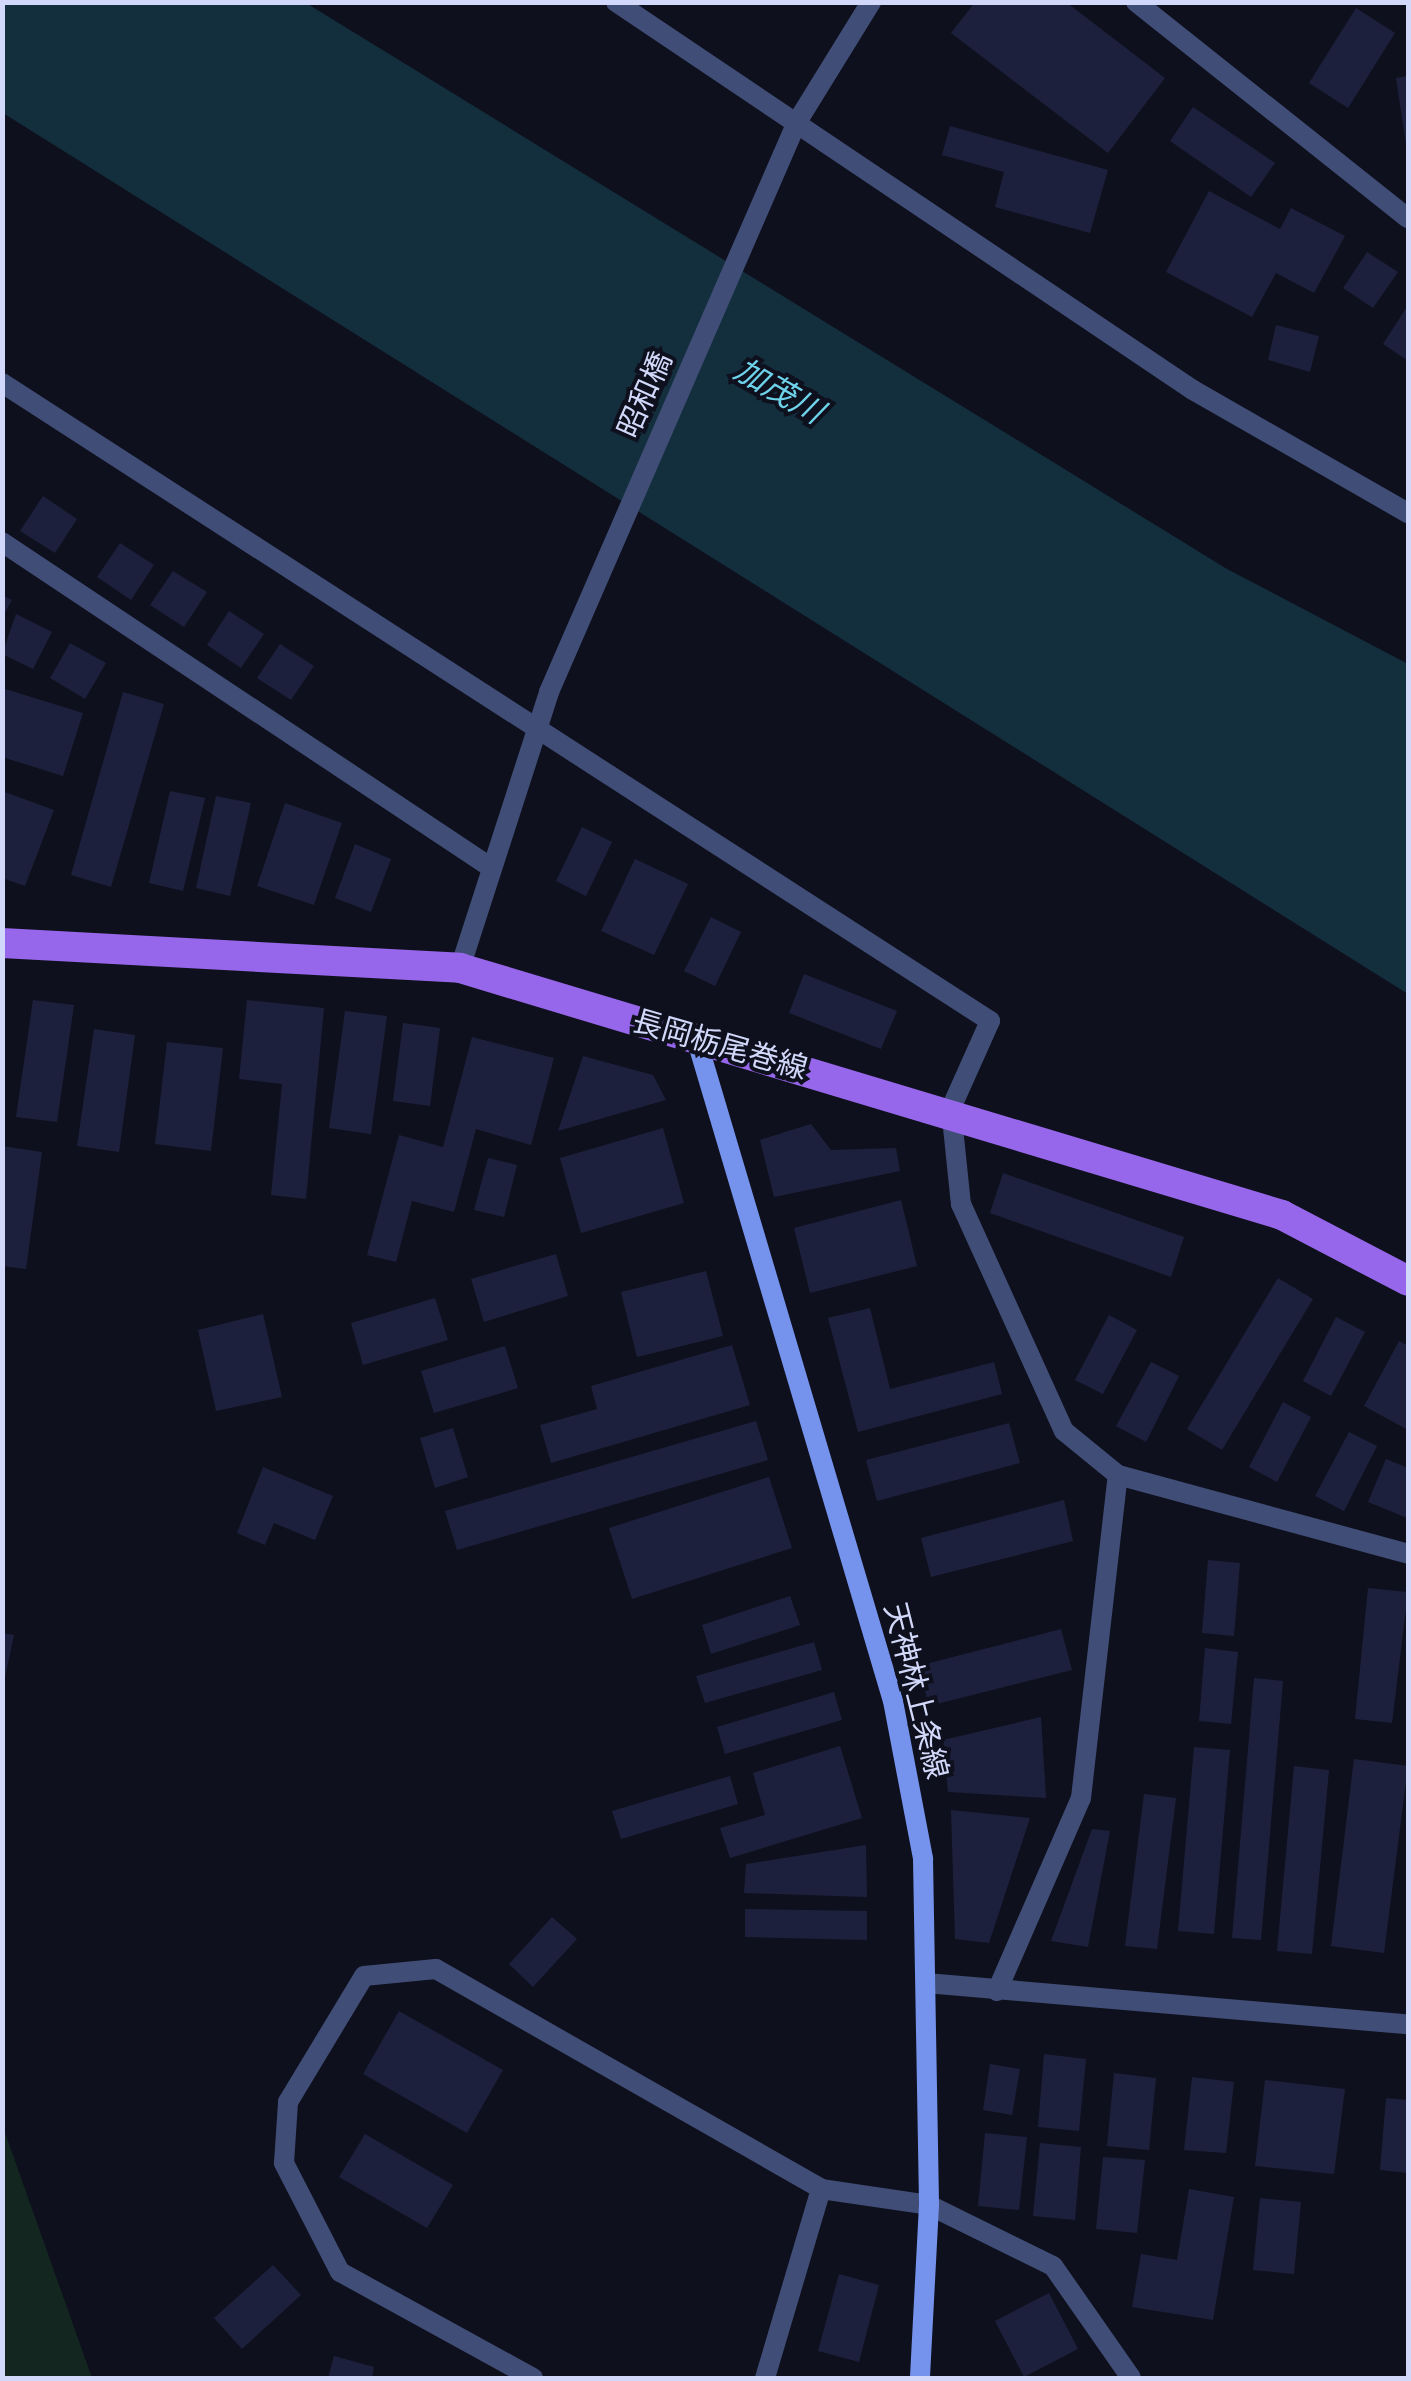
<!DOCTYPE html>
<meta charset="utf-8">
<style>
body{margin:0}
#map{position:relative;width:1411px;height:2381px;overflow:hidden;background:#0f101d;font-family:Poppins,"Noto Sans JP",sans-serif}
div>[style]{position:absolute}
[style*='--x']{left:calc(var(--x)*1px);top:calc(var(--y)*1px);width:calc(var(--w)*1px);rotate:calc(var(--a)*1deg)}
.green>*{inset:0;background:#132620}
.water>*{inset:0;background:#132f3d}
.building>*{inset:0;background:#1d203c}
.minor>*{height:20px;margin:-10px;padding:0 10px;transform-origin:10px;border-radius:10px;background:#404d76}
.tertiary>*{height:20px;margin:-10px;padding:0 10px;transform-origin:10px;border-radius:10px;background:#404d76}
.secondary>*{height:20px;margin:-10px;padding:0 10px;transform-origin:10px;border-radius:10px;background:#7592ec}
.primary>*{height:30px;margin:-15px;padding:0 15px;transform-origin:15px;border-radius:15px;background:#9667ea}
span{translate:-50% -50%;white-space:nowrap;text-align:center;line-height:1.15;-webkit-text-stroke:8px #0f101d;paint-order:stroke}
.street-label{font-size:30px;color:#d1d8f9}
.water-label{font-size:32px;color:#6ed2ea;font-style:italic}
.frame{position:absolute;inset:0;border:5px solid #d1d8f9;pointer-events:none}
</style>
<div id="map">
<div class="green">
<div style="clip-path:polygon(2px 2127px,3px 2127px,92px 2378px,3px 2378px)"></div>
</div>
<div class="water">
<div style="clip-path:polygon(2px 3px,306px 3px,1227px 569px,1408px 664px,1408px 994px,3px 113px)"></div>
</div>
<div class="building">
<div style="clip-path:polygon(975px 2px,1066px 2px,1165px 78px,1108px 153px,951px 33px)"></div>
<div style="clip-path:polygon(1356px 8px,1395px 33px,1348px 108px,1309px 83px)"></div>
<div style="clip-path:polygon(1408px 76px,1408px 144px,1406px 144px,1396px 78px)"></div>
<div style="clip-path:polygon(1193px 107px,1275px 163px,1251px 197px,1170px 141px)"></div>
<div style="clip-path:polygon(950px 126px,1108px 170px,1090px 233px,995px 207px,1004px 172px,942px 155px)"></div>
<div style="clip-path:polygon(1209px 191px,1280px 229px,1291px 208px,1345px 236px,1314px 293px,1276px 273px,1252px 317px,1166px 272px)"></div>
<div style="clip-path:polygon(1367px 252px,1398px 272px,1373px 308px,1343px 288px)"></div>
<div style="clip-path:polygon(1408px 305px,1408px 361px,1383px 344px)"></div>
<div style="clip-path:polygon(1276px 325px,1319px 336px,1310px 372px,1268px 360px)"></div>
<div style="clip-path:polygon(43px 496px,77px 519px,55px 553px,20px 531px)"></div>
<div style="clip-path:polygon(120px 543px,154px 565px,131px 600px,97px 577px)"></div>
<div style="clip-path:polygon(173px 571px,207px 592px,184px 627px,150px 605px)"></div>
<div style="clip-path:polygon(2px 595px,12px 600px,2px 618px)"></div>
<div style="clip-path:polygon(229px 611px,264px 634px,241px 668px,207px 645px)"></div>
<div style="clip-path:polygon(16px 614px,52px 632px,33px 669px,2px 654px)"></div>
<div style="clip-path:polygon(70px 643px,106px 663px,85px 699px,50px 678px)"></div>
<div style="clip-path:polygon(280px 644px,314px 666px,291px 700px,257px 678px)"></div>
<div style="clip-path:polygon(2px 688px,83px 713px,63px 776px,2px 757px)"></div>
<div style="clip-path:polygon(123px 692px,164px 704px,111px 887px,71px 875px)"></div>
<div style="clip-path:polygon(2px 791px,54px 810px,25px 886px,2px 878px)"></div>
<div style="clip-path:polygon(170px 791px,205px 798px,183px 891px,149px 883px)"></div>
<div style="clip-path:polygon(216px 796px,251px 803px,230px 896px,196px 888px)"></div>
<div style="clip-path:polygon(285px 803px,342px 823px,314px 905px,257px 886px)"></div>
<div style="clip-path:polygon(582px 827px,612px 842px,586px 896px,556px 881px)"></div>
<div style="clip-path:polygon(355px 844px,391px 859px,371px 912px,335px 898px)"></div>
<div style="clip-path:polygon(635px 859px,688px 884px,654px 955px,601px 931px)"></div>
<div style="clip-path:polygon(711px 917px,741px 932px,715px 986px,684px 971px)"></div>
<div style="clip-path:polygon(804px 974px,897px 1011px,881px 1049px,789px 1013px)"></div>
<div style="clip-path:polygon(33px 1000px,74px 1005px,57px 1122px,16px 1117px)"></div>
<div style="clip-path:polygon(247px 1000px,324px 1008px,306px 1199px,271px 1195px,282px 1084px,239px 1079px)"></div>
<div style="clip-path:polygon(345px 1011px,387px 1016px,371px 1134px,329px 1128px)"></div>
<div style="clip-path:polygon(403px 1023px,440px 1028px,430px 1106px,393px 1101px)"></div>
<div style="clip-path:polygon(94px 1029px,135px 1035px,119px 1152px,77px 1146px)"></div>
<div style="clip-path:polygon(472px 1037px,554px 1058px,531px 1145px,476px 1129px,454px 1212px,412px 1201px,396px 1262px,367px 1255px,399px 1135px,443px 1147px)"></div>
<div style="clip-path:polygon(167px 1042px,223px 1048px,211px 1151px,155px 1144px)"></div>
<div style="clip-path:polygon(583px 1056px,653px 1075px,666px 1100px,558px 1131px)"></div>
<div style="clip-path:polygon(811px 1124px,831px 1150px,896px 1148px,900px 1171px,774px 1197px,760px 1140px)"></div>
<div style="clip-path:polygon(663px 1128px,684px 1203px,581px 1233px,560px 1158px)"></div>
<div style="clip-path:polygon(2px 1146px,42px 1152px,26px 1269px,2px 1266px)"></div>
<div style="clip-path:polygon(488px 1158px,517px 1165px,504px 1217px,474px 1210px)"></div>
<div style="clip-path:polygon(1003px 1173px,1184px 1237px,1171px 1277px,990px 1213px)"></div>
<div style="clip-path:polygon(901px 1200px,917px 1266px,810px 1293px,794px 1228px)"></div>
<div style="clip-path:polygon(556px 1254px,568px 1296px,484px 1322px,471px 1279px)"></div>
<div style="clip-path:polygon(706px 1271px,723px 1336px,637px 1357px,621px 1292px)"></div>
<div style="clip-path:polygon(1278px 1278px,1313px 1299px,1222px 1450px,1187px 1429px)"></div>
<div style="clip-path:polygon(435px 1298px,448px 1340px,363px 1365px,351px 1323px)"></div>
<div style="clip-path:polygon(870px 1308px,890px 1389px,994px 1362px,1002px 1394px,858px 1432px,828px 1318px)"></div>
<div style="clip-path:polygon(263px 1314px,282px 1397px,216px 1411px,198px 1330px)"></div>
<div style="clip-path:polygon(1109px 1315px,1137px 1330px,1103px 1394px,1075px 1380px)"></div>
<div style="clip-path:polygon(1336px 1317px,1365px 1332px,1331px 1396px,1303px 1381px)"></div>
<div style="clip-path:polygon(1399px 1341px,1408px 1346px,1408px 1430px,1364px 1406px)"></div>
<div style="clip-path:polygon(732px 1345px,750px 1405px,551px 1463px,540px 1425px,597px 1409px,591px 1386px)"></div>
<div style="clip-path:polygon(505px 1346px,518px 1388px,434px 1413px,421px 1371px)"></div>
<div style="clip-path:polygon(1151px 1362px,1179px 1376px,1146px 1442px,1116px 1426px)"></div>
<div style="clip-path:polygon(1283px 1402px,1311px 1417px,1277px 1482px,1249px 1467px)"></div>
<div style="clip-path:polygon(756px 1421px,768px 1460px,457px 1550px,445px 1511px)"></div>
<div style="clip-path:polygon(1009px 1423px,1020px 1463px,877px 1501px,866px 1460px)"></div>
<div style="clip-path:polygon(453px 1428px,468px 1477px,435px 1488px,420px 1438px)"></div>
<div style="clip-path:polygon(1349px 1432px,1377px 1446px,1344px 1511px,1315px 1496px)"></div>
<div style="clip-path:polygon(1386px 1459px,1408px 1468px,1407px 1518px,1368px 1502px)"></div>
<div style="clip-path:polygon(263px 1467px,333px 1496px,315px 1540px,274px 1523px,265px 1545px,237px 1533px)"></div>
<div style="clip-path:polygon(769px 1477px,792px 1548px,632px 1599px,609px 1528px)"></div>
<div style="clip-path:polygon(1064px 1500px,1073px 1541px,931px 1577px,921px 1538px)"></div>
<div style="clip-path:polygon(1208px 1560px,1240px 1563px,1234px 1636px,1202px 1633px)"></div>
<div style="clip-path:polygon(1368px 1588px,1408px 1592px,1392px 1723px,1355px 1719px)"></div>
<div style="clip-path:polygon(790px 1596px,800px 1625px,711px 1654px,702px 1625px)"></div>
<div style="clip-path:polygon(1061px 1629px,1072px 1670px,929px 1706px,918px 1666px)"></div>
<div style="clip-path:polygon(2px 1633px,14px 1635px,4px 1682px,2px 1682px)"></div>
<div style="clip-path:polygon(814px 1642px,822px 1670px,705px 1703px,696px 1676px)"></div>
<div style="clip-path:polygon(1205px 1648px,1238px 1652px,1231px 1724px,1199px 1721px)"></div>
<div style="clip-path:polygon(1254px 1678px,1283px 1681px,1261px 1940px,1232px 1938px)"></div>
<div style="clip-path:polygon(834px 1692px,842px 1720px,725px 1754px,717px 1727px)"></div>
<div style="clip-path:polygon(1041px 1717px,1046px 1798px,948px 1792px,943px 1740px)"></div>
<div style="clip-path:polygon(840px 1746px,862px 1818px,730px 1858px,720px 1828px,765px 1815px,753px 1773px)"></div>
<div style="clip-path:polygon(1194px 1747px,1230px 1750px,1214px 1934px,1178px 1931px)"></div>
<div style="clip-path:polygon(1354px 1759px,1408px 1766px,1384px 1953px,1331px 1946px)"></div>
<div style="clip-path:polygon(1294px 1766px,1329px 1770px,1312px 1954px,1277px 1951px)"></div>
<div style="clip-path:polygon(730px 1776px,738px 1804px,621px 1839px,612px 1811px)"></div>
<div style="clip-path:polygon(1144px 1794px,1176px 1798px,1157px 1949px,1125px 1946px)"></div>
<div style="clip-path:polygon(951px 1810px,1030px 1818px,989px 1943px,955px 1939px)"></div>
<div style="clip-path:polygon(1092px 1829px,1110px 1831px,1088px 1947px,1051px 1941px)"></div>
<div style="clip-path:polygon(866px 1845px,867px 1897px,744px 1893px,746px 1864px)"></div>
<div style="clip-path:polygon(745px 1909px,867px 1911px,867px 1940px,745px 1937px)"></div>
<div style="clip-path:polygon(552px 1917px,577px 1939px,533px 1987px,509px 1964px)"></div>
<div style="clip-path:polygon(399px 2011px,503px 2070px,467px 2133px,363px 2074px)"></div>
<div style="clip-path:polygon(1044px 2054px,1086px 2059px,1079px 2131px,1038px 2127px)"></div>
<div style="clip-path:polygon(990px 2064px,1020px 2069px,1012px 2115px,983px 2110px)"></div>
<div style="clip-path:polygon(1114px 2073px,1156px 2078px,1149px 2150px,1107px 2146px)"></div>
<div style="clip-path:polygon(1192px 2077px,1234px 2082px,1226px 2153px,1184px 2150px)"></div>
<div style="clip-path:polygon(1265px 2080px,1345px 2089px,1334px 2174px,1255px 2166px)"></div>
<div style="clip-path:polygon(1386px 2098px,1408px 2100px,1408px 2173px,1380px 2170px)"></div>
<div style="clip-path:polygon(985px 2133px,1027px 2137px,1019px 2210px,978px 2206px)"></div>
<div style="clip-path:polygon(365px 2134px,453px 2185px,427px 2228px,339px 2177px)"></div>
<div style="clip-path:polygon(1040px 2143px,1081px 2147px,1075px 2220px,1033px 2216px)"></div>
<div style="clip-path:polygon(1103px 2157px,1145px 2160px,1137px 2233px,1096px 2229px)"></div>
<div style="clip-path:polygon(1189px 2189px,1234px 2197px,1213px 2320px,1132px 2307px,1141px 2254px,1177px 2260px)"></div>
<div style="clip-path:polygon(1260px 2198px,1301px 2202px,1294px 2274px,1253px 2270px)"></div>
<div style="clip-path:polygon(273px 2265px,301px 2295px,242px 2349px,214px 2318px)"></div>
<div style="clip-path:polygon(839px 2274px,879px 2285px,859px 2362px,818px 2351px)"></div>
<div style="clip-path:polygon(1049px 2293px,1078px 2349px,1024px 2377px,995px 2321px)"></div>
<div style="clip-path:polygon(334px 2356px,374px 2367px,372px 2378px,328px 2378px)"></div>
</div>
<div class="minor">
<div style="--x:616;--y:2;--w:695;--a:33.92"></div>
<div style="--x:1193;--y:390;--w:248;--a:29.8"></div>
<div style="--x:1136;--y:2;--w:347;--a:38.5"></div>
<div style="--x:2;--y:383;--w:1176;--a:32.85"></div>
<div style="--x:990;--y:1021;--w:95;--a:114.1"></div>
<div style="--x:951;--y:1108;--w:97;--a:84.1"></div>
<div style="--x:961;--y:1204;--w:249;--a:65.6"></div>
<div style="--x:1064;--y:1431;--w:70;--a:39.2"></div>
<div style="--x:1118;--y:1475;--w:301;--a:15.2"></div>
<div style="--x:2;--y:542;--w:586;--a:33.66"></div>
<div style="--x:926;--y:1983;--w:484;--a:4.9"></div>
<div style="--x:997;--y:1991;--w:210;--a:-66.5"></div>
<div style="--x:1081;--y:1798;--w:325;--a:-83.5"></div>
<div style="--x:533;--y:2378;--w:220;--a:-151.2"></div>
<div style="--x:340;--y:2272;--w:123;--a:-117.2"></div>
<div style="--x:284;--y:2163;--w:61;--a:-86.2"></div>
<div style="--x:288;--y:2102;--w:147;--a:-58.9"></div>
<div style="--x:364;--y:1976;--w:72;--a:-5.6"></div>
<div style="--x:436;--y:1969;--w:443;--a:29.7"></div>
<div style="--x:821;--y:2189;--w:109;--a:8.4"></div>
<div style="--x:929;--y:2205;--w:138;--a:26.2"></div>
<div style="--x:1053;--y:2266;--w:136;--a:55.1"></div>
<div style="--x:765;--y:2378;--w:197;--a:-73.5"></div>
</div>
<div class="tertiary">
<div style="--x:460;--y:968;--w:290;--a:-72.1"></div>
<div style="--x:549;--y:692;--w:622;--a:-66.49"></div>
<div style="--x:797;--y:122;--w:141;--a:-58.3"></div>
</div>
<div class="secondary">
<div style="--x:697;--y:1041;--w:688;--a:73.46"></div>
<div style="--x:893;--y:1701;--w:161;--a:79.2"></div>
<div style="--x:923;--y:1859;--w:346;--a:89"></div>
<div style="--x:929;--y:2205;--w:173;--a:93"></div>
</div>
<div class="primary">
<div style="--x:2;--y:943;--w:459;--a:3.1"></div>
<div style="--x:460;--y:968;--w:858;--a:16.72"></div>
<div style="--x:1282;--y:1215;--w:142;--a:27.6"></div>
</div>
<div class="street-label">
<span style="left:645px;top:395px;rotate:-66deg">昭和橋</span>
<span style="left:720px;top:1045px;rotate:16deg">長岡栃尾巻線</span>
<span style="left:916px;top:1691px;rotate:76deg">天神林上条線</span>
</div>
<div class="water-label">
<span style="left:779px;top:391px;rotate:30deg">加茂川</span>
</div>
<div class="frame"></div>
</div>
